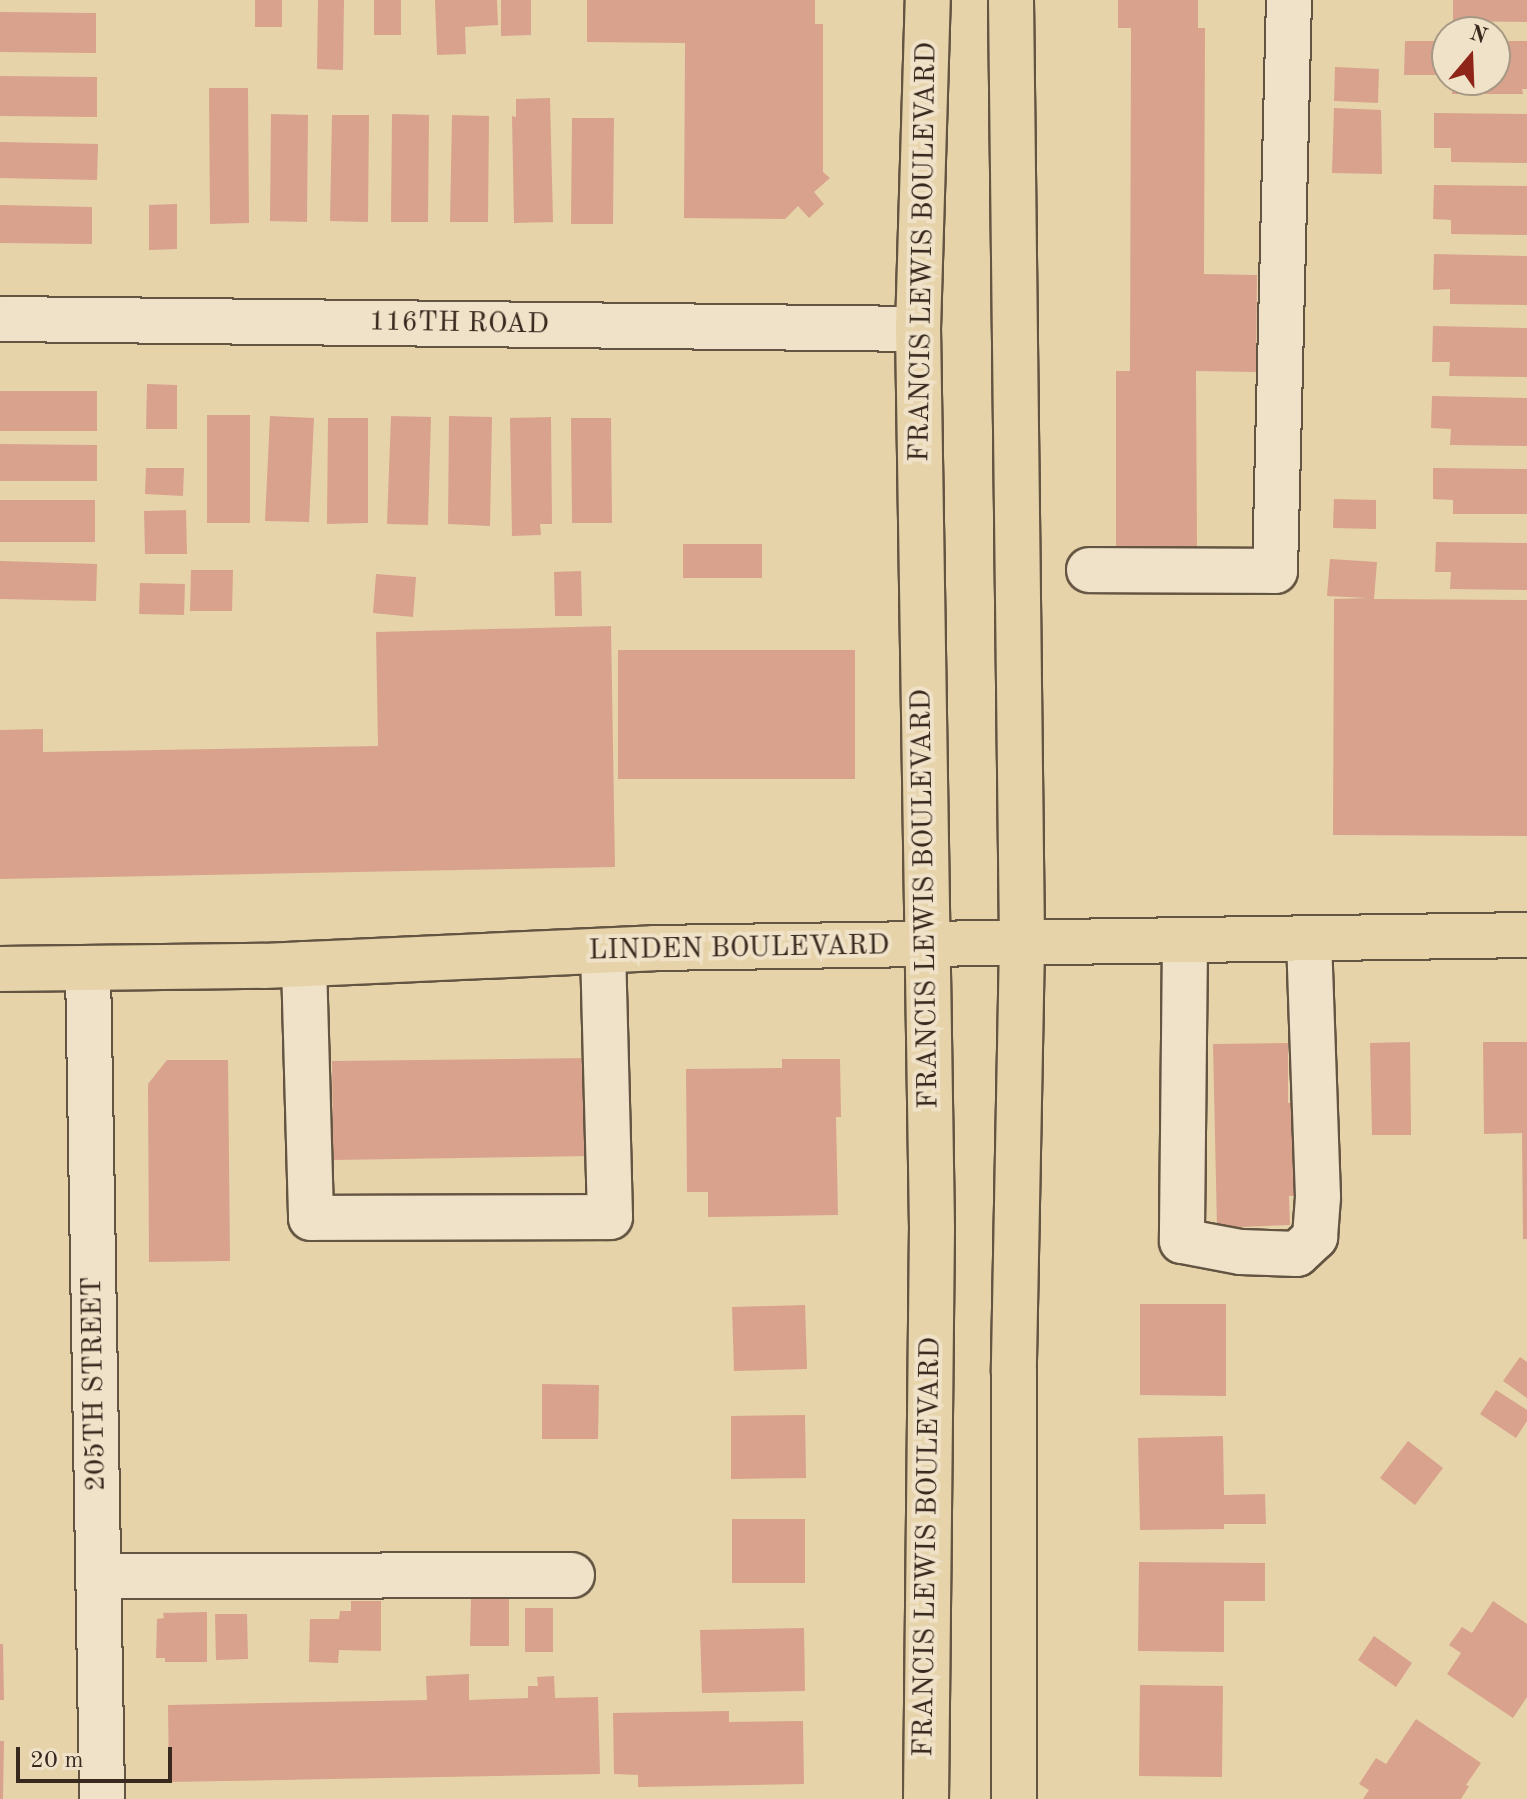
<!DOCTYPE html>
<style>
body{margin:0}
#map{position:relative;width:1527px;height:1799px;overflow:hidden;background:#e7d3aa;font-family:"Old Standard TT",serif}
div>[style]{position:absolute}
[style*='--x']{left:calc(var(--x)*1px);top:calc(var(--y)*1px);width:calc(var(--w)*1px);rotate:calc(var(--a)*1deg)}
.building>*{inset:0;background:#d8a28c}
.roads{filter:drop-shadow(2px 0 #645442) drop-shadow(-2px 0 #645442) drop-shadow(0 2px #645442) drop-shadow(0 -2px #645442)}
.minor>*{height:44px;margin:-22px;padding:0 22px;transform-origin:22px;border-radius:22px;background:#efe2c8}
.major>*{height:44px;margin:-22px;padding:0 22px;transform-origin:22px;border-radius:22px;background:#e7d3aa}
span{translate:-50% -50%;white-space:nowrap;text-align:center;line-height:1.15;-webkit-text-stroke:8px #efe2c8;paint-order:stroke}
.street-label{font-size:28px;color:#38291f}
.north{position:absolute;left:1431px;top:16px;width:80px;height:80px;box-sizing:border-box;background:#efe2c8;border:2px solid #a69884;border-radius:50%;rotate:19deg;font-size:22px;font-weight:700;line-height:32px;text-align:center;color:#38291f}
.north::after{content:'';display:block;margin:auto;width:28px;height:36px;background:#8f2418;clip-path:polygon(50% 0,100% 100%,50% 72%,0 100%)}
.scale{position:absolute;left:16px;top:1747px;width:156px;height:36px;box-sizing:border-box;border:4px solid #38291f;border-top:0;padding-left:10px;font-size:24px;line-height:28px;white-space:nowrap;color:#38291f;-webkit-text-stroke:6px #efe2c8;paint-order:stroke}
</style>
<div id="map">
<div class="building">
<div style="clip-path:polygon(255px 0,282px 0,282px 27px,255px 27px)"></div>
<div style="clip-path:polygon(318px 0,344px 0,343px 70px,317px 69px)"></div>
<div style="clip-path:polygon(374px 0,401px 0,401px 35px,374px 35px)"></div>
<div style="clip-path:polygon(435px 0,497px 0,498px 25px,465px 27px,466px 54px,437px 55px)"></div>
<div style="clip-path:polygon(501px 0,531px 0,531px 35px,501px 36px)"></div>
<div style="clip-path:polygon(587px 0,815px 0,815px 24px,823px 24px,823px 172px,830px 178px,814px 192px,824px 204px,809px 218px,798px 206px,785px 219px,684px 218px,685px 43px,587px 42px)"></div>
<div style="clip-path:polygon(1118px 0,1198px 0,1198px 28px,1205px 28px,1204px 274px,1257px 275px,1256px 372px,1196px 371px,1197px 549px,1116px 549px,1116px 371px,1130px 371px,1131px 28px,1118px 28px)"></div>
<div style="clip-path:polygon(1453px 0,1527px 0,1527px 22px,1453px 21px)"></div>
<div style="clip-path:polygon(0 12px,96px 13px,96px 53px,0 52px)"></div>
<div style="clip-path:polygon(1405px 41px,1447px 41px,1447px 75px,1404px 75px)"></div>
<div style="clip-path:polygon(1495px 41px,1527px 41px,1527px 89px,1522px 89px,1523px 94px,1452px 94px,1452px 80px,1495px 80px)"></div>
<div style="clip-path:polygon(1335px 67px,1379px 69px,1378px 103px,1334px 101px)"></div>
<div style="clip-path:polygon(0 76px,97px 77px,97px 117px,0 116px)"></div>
<div style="clip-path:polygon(209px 88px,248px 88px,249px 223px,210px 224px)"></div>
<div style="clip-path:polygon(550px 98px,553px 222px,514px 223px,512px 116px,516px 117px,516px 99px)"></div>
<div style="clip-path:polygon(1334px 108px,1381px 110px,1382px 174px,1332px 173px)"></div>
<div style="clip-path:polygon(1434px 113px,1527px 114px,1527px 163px,1451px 162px,1451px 148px,1434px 148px)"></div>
<div style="clip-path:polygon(271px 114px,308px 115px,307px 222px,270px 221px)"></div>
<div style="clip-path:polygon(392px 114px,429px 115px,428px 222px,391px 222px)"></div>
<div style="clip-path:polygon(332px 115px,369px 115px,368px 222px,330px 221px)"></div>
<div style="clip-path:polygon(452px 115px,489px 116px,488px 222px,450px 222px)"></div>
<div style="clip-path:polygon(572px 118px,614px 118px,613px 224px,571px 224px)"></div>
<div style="clip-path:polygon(0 142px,98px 144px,97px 180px,0 178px)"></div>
<div style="clip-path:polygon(1434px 185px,1527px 186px,1527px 235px,1451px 234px,1451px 220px,1433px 219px)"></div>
<div style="clip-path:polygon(177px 204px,177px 249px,149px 250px,149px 205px)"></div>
<div style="clip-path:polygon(0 205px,92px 207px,92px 244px,0 243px)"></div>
<div style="clip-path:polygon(1434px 254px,1527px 256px,1527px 305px,1450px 304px,1450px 289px,1433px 290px)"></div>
<div style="clip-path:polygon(1433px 326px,1527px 328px,1527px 377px,1449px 376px,1450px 362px,1432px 362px)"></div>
<div style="clip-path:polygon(147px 384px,177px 385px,177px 429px,146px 429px)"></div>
<div style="clip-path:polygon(0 391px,97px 391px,97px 431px,0 431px)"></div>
<div style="clip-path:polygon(1432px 396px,1527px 398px,1527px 446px,1450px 445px,1451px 429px,1431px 428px)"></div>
<div style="clip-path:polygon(207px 415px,250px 415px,250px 523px,207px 523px)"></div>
<div style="clip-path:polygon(270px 416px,314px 418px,309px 522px,265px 521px)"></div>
<div style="clip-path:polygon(391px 416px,431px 417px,428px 525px,387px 524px)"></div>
<div style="clip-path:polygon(449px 416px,492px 417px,490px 526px,448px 524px)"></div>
<div style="clip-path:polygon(551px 417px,552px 524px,540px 524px,541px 535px,512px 536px,510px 418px)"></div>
<div style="clip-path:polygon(328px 418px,368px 418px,368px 523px,327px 524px)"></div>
<div style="clip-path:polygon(571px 418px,611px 418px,612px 523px,572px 523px)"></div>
<div style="clip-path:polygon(0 444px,97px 445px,97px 481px,0 481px)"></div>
<div style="clip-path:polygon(146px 468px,184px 468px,183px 496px,145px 494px)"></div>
<div style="clip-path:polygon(1433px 468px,1527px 469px,1527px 514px,1453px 514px,1453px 500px,1433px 499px)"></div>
<div style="clip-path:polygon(1334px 499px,1376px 500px,1376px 529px,1333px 528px)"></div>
<div style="clip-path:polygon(0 500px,95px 500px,95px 542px,0 542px)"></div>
<div style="clip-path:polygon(186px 510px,187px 554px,145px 554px,144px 511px)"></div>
<div style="clip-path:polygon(1436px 542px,1527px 543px,1527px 590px,1450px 589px,1451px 572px,1435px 572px)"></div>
<div style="clip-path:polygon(683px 544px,762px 544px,762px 578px,683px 578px)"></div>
<div style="clip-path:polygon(1330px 559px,1377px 562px,1374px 599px,1527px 600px,1527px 836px,1333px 835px,1334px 599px,1368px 598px,1327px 596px)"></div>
<div style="clip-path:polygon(0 561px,97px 564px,96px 601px,0 599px)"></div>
<div style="clip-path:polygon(191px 570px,233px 570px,232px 611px,190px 611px)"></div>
<div style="clip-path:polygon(581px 571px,582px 616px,555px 616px,554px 572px)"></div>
<div style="clip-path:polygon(376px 574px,416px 577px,413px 617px,373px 613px)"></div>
<div style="clip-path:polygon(140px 583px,185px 584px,184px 615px,139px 614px)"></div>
<div style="clip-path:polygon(611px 626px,615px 867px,0 879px,0 730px,43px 729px,43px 752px,378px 746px,376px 632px)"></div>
<div style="clip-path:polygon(618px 650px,855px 650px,855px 779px,618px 779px)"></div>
<div style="clip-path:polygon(1410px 1042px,1411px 1135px,1372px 1135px,1370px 1043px)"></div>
<div style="clip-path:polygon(1483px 1042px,1527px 1042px,1527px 1239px,1523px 1239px,1522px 1133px,1484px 1134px)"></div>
<div style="clip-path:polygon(1288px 1043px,1288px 1103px,1299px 1102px,1301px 1196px,1289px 1196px,1290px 1225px,1217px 1228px,1213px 1044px)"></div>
<div style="clip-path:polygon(591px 1058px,593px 1156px,333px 1160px,332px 1061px)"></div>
<div style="clip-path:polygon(782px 1059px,840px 1059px,841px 1117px,836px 1117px,838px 1215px,708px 1217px,708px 1192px,687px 1192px,686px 1069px,782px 1068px)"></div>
<div style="clip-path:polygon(167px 1060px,228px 1060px,230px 1261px,149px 1262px,148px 1084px)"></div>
<div style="clip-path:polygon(1140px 1304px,1226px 1304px,1226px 1396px,1140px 1395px)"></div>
<div style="clip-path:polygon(805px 1305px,807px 1369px,734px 1371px,732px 1307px)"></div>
<div style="clip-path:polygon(1520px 1357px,1527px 1362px,1527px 1398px,1503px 1381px)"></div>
<div style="clip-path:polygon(542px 1384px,599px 1385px,598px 1439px,542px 1439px)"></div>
<div style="clip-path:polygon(1496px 1390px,1527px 1410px,1527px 1421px,1516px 1438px,1480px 1414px)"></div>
<div style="clip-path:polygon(805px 1415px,806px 1478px,731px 1479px,731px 1416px)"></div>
<div style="clip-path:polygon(1223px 1436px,1224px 1495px,1265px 1494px,1266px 1524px,1224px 1524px,1224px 1529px,1140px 1530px,1138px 1438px)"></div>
<div style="clip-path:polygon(1408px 1441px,1443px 1468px,1415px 1505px,1380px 1478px)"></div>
<div style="clip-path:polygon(732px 1519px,805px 1519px,805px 1583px,732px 1583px)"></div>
<div style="clip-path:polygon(1139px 1562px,1265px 1563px,1265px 1601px,1224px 1601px,1224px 1652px,1138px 1651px)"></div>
<div style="clip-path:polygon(471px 1597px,509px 1597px,509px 1646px,470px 1646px)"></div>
<div style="clip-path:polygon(351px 1601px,381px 1601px,381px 1651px,339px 1650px,338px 1663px,309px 1662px,310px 1619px,339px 1619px,340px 1611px,351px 1611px)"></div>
<div style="clip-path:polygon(1493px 1601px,1527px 1624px,1527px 1697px,1513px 1718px,1447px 1674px,1461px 1653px,1449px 1645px,1462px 1627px,1472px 1633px)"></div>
<div style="clip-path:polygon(525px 1608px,553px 1608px,553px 1652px,525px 1652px)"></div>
<div style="clip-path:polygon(207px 1612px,207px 1662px,165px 1662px,165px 1658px,156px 1658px,157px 1619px,164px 1618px,163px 1613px)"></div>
<div style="clip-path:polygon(215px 1614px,247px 1614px,248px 1659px,216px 1660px)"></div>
<div style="clip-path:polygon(804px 1628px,805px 1691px,702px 1693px,700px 1630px)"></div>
<div style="clip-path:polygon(1374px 1636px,1412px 1663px,1396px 1687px,1358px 1660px)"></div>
<div style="clip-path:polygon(0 1644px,3px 1644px,4px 1700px,0 1700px)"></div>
<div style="clip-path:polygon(469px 1674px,469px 1700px,528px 1698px,528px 1686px,538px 1686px,537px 1677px,554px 1676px,555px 1698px,598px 1697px,600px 1774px,169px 1782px,168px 1705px,427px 1700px,426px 1676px)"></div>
<div style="clip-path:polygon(1140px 1685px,1223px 1686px,1222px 1777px,1139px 1776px)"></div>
<div style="clip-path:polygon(729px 1711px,729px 1722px,803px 1721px,804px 1784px,638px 1787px,638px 1775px,614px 1774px,613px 1713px)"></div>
<div style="clip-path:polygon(1416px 1719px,1481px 1763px,1466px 1785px,1469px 1786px,1461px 1799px,1363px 1799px,1369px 1790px,1359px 1784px,1376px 1758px,1386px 1764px)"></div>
<div style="clip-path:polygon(0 1741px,4px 1741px,3px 1799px,0 1799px)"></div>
</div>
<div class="roads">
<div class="minor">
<div style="--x:0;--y:319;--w:918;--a:0.62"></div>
<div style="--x:1089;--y:570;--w:186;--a:0.3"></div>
<div style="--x:1275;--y:571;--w:571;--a:-88.6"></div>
<div style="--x:1185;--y:942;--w:299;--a:90.6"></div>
<div style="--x:1182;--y:1241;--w:60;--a:10.6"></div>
<div style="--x:1241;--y:1252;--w:56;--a:2"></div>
<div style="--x:1297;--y:1254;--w:25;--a:-43"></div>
<div style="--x:1315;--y:1237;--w:40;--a:-85.7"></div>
<div style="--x:1318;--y:1197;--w:257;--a:-92"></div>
<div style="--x:304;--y:964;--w:254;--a:88.4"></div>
<div style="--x:311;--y:1218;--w:299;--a:-0.2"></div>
<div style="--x:610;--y:1217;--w:266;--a:-91.5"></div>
<div style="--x:88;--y:968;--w:831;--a:89.03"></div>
<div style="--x:99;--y:1576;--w:473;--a:-0.1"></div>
</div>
<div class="major">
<div style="--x:1011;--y:0;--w:944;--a:89.33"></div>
<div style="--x:1022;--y:944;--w:428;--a:91.1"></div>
<div style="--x:1014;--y:1372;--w:427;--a:90"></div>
<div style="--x:0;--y:969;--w:264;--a:-0.7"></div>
<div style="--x:264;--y:966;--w:390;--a:-2.6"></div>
<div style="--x:654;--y:948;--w:873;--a:-0.85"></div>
<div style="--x:926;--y:1799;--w:570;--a:-89.4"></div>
<div style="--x:932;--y:1229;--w:900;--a:-90.89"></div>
<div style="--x:918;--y:329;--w:329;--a:-88.3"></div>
</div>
</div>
<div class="street-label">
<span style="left:924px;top:252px;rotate:-89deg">FRANCIS LEWIS BOULEVARD</span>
<span style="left:459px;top:324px;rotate:1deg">116TH ROAD</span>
<span style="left:926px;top:899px;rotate:-91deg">FRANCIS LEWIS BOULEVARD</span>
<span style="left:739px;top:949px;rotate:-1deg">LINDEN BOULEVARD</span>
<span style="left:95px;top:1384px;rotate:-91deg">205TH STREET</span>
<span style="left:928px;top:1547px;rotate:-89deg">FRANCIS LEWIS BOULEVARD</span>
</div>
<div class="north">N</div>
<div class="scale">20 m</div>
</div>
